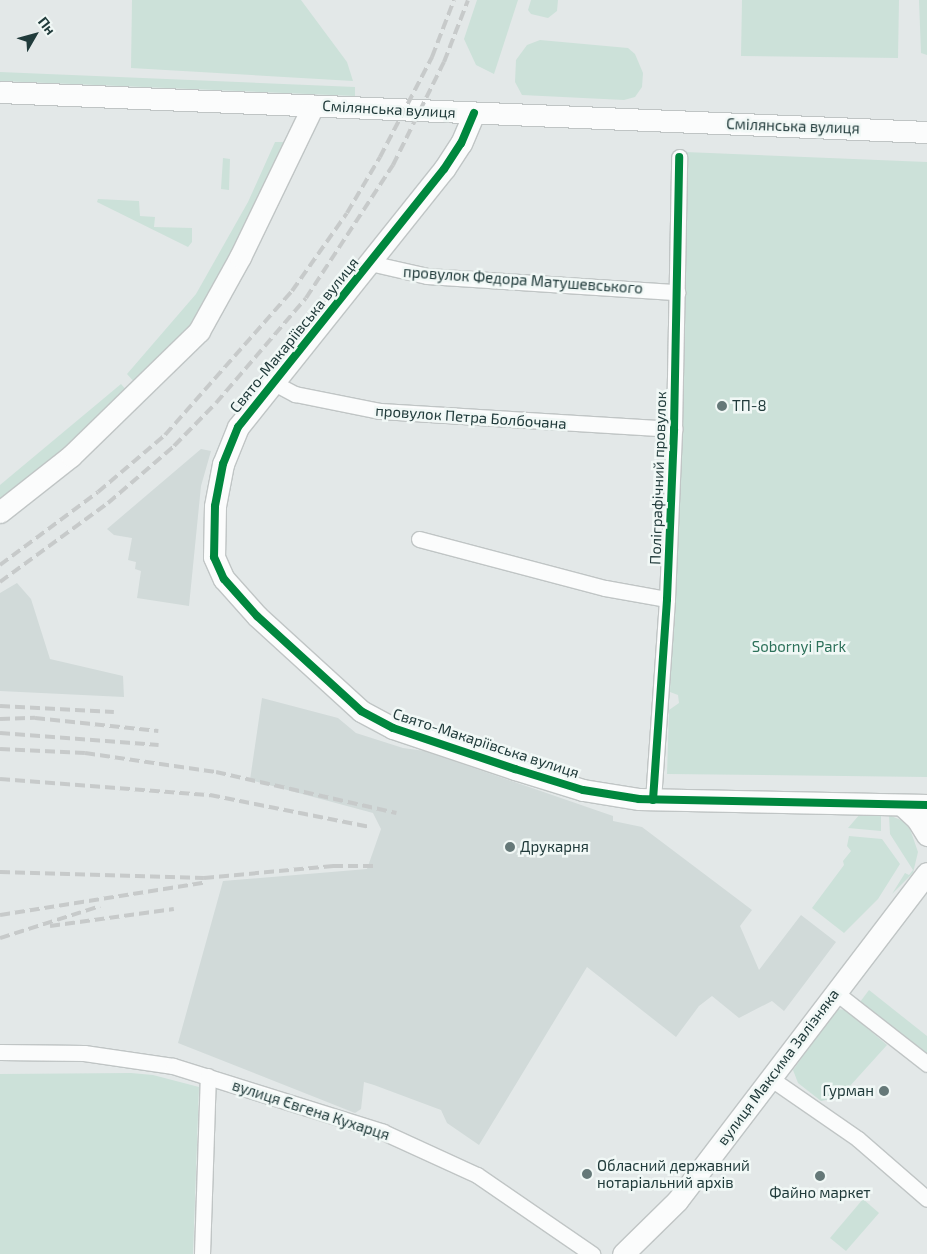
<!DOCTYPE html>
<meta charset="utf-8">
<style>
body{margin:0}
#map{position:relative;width:927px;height:1254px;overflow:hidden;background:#e3e8e8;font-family:"Exo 2",sans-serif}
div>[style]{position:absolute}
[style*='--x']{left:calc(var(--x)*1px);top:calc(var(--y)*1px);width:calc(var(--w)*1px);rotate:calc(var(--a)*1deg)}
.built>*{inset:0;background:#d1dad9}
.green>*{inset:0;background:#cce1d9}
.roads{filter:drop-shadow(1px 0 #c0c5c5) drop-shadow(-1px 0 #c0c5c5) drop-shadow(0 1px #c0c5c5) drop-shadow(0 -1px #c0c5c5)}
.street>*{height:15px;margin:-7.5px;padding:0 7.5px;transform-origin:7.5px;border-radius:7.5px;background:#fbfcfc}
.secondary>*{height:21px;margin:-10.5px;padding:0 10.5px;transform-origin:10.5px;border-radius:10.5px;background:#fbfcfc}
.rail>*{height:4px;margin-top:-2px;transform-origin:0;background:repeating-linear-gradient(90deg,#c7caca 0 10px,transparent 0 15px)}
.cycleway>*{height:8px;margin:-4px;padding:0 4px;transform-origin:4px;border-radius:4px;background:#00873e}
.dots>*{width:14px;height:14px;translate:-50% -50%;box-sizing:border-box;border:2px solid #f1f8f6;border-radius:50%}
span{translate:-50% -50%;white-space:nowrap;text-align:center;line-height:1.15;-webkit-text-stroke:5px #f1f8f6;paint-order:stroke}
.street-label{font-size:15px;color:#213b3b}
.poi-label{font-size:15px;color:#213b3b}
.left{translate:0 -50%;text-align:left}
.right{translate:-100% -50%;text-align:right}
.park-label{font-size:15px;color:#2d715a}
.north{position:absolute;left:10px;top:10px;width:50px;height:50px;-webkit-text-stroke:4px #f1f8f6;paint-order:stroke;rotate:52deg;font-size:14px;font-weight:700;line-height:20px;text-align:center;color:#213b3b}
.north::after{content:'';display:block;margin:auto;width:18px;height:22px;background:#213b3b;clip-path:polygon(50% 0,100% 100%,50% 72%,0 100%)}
</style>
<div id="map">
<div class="built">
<div style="clip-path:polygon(201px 449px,211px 451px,201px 486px,189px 606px,137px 598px,141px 571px,135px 569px,136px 562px,128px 560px,132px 538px,114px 535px,107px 529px)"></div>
<div style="clip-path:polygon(17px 583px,31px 599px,50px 659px,123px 676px,124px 697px,0 691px,0 593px)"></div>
<div style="clip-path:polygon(262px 698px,338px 718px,356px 733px,403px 748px,425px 751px,613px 816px,613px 821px,642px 827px,752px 910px,740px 926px,759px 970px,801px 915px,836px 942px,784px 1011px,772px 1001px,739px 1018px,712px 996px,699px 1006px,676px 1037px,587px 967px,479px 1145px,447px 1123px,441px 1110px,374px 1085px,364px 1082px,361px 1109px,355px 1113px,178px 1043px,223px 881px,367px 869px,381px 829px,373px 813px,250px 780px)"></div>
</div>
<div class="green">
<div style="clip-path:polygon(132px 0,301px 0,347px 62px,353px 81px,131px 68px)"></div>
<div style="clip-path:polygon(477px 0,518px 0,494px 74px,476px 65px,464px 39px)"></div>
<div style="clip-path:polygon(531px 0,558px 0,557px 11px,548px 18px,531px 14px,528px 10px)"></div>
<div style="clip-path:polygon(742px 0,899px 0,898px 58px,741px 56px)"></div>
<div style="clip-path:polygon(919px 0,927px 0,927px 55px,921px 53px)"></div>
<div style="clip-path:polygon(540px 40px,628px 48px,635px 54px,643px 73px,642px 87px,635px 97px,624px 100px,522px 95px,515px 82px,516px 60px,527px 45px)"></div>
<div style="clip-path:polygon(0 72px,355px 87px,355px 96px,0 81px)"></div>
<div style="clip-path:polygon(275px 142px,285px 142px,210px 298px,185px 332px,136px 384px,127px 374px,196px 294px,248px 202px)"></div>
<div style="clip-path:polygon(685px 152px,927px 162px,927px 777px,667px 774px,669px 710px,679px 703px,678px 695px,670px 692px)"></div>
<div style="clip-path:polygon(223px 158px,230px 159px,229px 190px,221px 189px)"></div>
<div style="clip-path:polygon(98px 199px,139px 201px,140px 216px,155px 217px,154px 227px,192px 228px,192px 242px,188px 247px,97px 202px)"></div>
<div style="clip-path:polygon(121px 384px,128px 392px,63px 450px,0 499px,0 485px)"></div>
<div style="clip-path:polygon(860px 814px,881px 814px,881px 831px,848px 828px)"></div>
<div style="clip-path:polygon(889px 815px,903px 821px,910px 829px,918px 852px,913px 873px,892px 894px,905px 873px,909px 875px,913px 870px,890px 834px)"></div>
<div style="clip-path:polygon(849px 836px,882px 839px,900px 864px,878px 899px,844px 933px,812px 908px,844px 865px,843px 861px,851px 851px,847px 846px)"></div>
<div style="clip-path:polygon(869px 990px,927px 1036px,927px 1055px,860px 1002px)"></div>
<div style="clip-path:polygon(837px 1009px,846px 1010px,887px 1045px,840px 1097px,821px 1101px,798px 1083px,793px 1070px)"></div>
<div style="clip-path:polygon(131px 1073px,153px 1075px,199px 1087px,193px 1254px,0 1254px,0 1074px)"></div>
<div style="clip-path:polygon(863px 1199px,879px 1213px,846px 1251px,830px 1238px)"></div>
</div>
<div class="roads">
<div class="street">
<div style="--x:370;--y:263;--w:58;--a:12.8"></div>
<div style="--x:427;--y:276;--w:251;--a:3.7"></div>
<div style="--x:272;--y:382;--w:26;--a:28"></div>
<div style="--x:295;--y:394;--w:87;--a:11.3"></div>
<div style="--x:380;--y:411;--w:295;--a:3.5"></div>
<div style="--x:419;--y:539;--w:192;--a:14.8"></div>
<div style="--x:605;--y:588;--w:63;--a:10.1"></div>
<div style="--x:653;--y:800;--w:201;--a:-86"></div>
<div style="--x:667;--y:599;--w:170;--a:-87.6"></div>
<div style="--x:674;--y:429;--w:272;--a:-88.9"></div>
<div style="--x:835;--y:992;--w:117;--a:38"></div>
<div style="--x:0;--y:1052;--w:84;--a:0.7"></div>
<div style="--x:84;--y:1053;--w:90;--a:8.3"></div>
<div style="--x:173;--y:1066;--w:220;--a:17.4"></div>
<div style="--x:383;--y:1132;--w:103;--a:24.6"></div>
<div style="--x:477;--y:1175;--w:140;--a:34.5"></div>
<div style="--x:770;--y:1078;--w:107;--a:34.7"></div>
<div style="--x:858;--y:1139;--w:91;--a:41"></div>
<div style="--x:202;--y:1254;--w:178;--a:-88.1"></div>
</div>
<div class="secondary">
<div style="--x:0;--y:92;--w:928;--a:2.47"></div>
<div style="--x:474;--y:113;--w:33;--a:113"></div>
<div style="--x:461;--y:143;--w:31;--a:123"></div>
<div style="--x:444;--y:169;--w:330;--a:128.6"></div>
<div style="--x:238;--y:427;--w:40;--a:112"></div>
<div style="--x:223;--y:464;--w:43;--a:100.8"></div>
<div style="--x:215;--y:506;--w:51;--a:91.1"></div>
<div style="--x:214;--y:557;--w:24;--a:66"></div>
<div style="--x:224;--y:579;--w:50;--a:48.3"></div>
<div style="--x:257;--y:616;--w:141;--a:42.4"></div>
<div style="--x:361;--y:711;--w:36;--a:28"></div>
<div style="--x:393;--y:728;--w:129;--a:18.6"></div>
<div style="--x:515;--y:769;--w:71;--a:17.2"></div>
<div style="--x:583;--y:790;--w:57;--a:9.1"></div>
<div style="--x:639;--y:799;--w:288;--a:1.2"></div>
<div style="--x:0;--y:512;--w:90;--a:-38.3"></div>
<div style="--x:71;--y:456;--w:179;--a:-44.3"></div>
<div style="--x:199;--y:331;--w:85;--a:-61"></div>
<div style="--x:240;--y:257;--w:168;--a:-64.2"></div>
<div style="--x:902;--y:805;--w:21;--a:43"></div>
<div style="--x:917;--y:819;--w:19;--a:58"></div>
<div style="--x:623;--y:1254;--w:76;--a:-44.5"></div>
<div style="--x:677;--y:1201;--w:412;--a:-52.7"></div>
</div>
</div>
<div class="rail">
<div style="--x:0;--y:565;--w:122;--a:-36.7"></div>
<div style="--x:98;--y:492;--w:88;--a:-40.4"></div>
<div style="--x:165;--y:435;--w:192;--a:-48.6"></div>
<div style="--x:292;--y:291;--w:95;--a:-54.8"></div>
<div style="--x:347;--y:213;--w:65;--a:-59.5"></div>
<div style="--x:380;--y:157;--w:113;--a:-62.5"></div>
<div style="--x:432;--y:57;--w:61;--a:-68.9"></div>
<div style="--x:0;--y:582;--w:134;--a:-36.2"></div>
<div style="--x:108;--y:503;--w:87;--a:-40.8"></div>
<div style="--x:174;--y:446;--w:60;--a:-45.7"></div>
<div style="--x:216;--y:403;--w:138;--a:-49.4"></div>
<div style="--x:306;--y:298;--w:159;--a:-56.8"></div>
<div style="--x:393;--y:165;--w:115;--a:-63.7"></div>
<div style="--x:444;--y:62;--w:66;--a:-68.8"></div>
<div style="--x:0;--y:706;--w:114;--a:3"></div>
<div style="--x:0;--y:719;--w:35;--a:-2"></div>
<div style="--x:35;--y:718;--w:124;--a:6"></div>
<div style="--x:0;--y:733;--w:159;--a:4.3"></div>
<div style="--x:0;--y:749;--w:85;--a:2.7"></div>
<div style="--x:85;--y:753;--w:132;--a:8.3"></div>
<div style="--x:216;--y:772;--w:185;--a:12.8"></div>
<div style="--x:0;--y:779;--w:211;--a:4.4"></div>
<div style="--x:210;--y:795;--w:163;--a:11.3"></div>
<div style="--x:0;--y:872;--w:204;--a:1.7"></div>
<div style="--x:204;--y:878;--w:130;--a:-5.3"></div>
<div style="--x:333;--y:866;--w:42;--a:0"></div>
<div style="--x:0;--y:915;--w:206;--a:-9"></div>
<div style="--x:50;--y:926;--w:125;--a:-7.8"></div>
<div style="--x:0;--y:938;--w:105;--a:-17.7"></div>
</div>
<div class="cycleway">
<div style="--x:474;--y:113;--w:33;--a:113"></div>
<div style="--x:461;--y:143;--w:31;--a:123"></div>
<div style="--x:444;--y:169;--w:330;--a:128.6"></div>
<div style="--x:238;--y:427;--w:40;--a:112"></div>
<div style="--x:223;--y:464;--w:43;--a:100.8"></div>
<div style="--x:215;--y:506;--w:51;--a:91.1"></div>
<div style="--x:214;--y:557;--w:24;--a:66"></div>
<div style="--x:224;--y:579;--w:50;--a:48.3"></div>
<div style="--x:257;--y:616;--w:141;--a:42.4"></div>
<div style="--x:361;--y:711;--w:36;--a:28"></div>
<div style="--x:393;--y:728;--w:129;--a:18.6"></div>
<div style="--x:515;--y:769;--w:71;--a:17.2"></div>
<div style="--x:583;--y:790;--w:57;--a:9.1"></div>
<div style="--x:639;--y:799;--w:288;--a:1.2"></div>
<div style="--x:653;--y:800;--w:201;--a:-86"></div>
<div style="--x:667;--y:599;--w:170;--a:-87.6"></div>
<div style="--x:674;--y:429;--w:272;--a:-88.9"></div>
</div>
<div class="dots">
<div style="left:722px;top:406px;background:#657878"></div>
<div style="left:510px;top:847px;background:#657878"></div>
<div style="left:884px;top:1091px;background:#657878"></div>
<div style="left:587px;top:1174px;background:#657878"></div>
<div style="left:820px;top:1176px;background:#657878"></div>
</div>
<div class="street-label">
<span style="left:389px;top:109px;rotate:3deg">Смілянська вулиця</span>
<span style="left:793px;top:126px;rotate:2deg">Смілянська вулиця</span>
<span style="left:523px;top:280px;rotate:4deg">провулок Федора Матушевського</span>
<span style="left:294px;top:335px;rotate:-51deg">Свято-Макаріївська вулиця</span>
<span style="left:471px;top:417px;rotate:4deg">провулок Петра Болбочана</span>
<span style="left:658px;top:478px;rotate:-88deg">Поліграфічний провулок</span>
<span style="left:486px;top:743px;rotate:18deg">Свято-Макаріївська вулиця</span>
<span style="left:778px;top:1067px;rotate:-53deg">вулиця Максима Залізняка</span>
<span style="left:311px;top:1110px;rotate:18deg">вулиця Євгена Кухарця</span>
</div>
<div class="poi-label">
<span class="left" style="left:732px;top:406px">ТП-8</span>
<span class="left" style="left:520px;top:847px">Друкарня</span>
<span class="right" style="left:874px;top:1091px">Гурман</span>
<span class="left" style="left:597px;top:1174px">Обласний державний<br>нотаріальний архів</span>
<span style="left:820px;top:1193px">Файно маркет</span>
</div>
<div class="park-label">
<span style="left:799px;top:647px">Sobornyi Park</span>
</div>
<div class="north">Пн</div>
</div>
